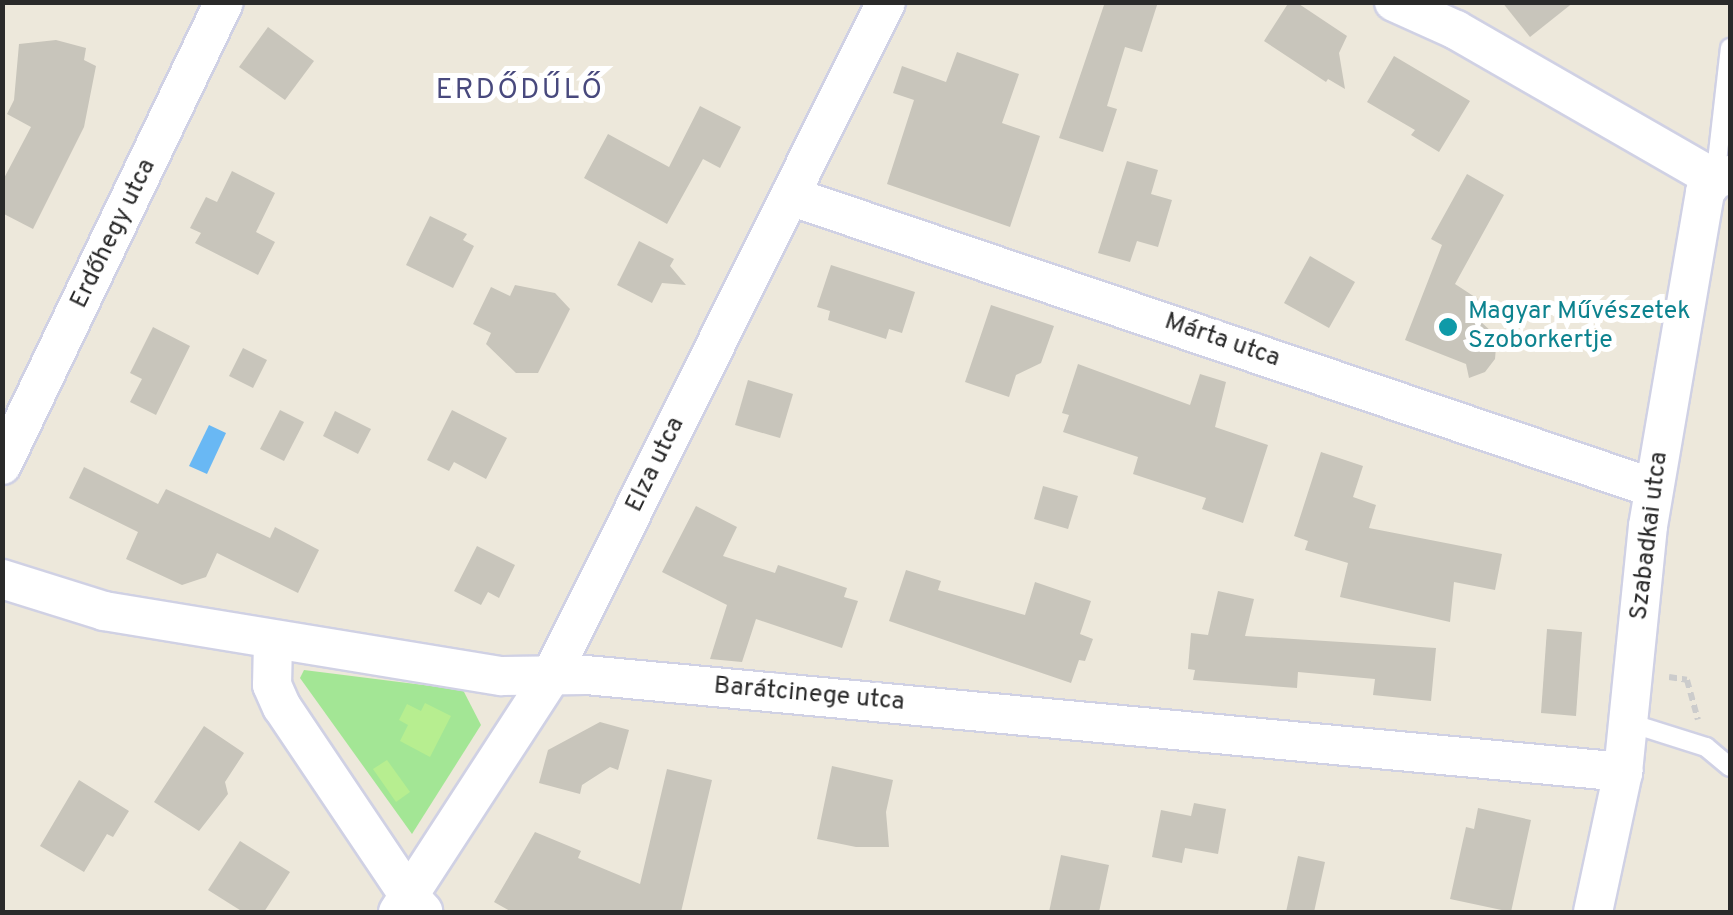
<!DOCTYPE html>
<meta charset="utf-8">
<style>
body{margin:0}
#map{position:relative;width:1733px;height:915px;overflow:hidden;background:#ede8db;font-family:Overpass,sans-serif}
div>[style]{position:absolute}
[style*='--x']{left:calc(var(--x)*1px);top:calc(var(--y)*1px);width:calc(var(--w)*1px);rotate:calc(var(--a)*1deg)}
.green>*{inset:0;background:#a3e695}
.pitch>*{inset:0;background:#b7ee90}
.water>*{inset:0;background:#69b8f4}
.building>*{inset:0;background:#c8c5bb}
.path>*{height:6px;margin-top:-3px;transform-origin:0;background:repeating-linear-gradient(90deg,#ccc 0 8px,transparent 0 13px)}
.roads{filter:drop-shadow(2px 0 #d0d1e4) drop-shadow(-2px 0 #d0d1e4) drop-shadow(0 2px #d0d1e4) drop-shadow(0 -2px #d0d1e4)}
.service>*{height:18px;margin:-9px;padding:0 9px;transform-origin:9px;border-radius:9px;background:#fff}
.minor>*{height:38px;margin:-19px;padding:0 19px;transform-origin:19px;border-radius:19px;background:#fff}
.dots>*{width:28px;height:28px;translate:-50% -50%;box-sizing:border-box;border:5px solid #fff;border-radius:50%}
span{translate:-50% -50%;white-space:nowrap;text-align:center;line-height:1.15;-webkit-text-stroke:10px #fff;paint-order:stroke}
.street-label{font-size:25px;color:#2a2a2a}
.culture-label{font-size:25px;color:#0d838f}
.left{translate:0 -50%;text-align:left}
.neighbourhood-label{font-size:28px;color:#48497d;letter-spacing:2.5px}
.frame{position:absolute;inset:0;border:5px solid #2a2a2a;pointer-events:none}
</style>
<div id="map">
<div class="green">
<div style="clip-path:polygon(304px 670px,463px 690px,481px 725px,412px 834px,300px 678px)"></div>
</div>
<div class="pitch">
<div style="clip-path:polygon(425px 703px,451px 716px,430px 757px,400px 741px,408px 725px,399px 720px,407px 704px,421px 711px)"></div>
<div style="clip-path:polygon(387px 760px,410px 792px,396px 802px,373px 769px)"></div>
</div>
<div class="water">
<div style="clip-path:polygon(209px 425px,226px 433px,207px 474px,189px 466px)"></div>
</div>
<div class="building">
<div style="clip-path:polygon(1105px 2px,1158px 2px,1142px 52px,1125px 47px,1107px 106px,1117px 109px,1103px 152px,1059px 138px)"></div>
<div style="clip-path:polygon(1289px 2px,1296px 2px,1347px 36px,1339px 53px,1345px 89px,1328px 79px,1326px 82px,1264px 41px)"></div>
<div style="clip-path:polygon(1502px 2px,1574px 2px,1530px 37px)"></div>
<div style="clip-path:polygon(268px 27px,314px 61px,285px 100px,239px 67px)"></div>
<div style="clip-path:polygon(56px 40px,86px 48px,84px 60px,96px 66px,84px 127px,33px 229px,2px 213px,2px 182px,31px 127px,7px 114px,14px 100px,19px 44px)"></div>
<div style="clip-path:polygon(957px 52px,1019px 74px,1002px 123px,1040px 136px,1010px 227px,887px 184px,914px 100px,893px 93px,902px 66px,946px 82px)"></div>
<div style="clip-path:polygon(1394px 56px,1470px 101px,1439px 152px,1411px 135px,1415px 130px,1367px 102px)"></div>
<div style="clip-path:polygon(700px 106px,741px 127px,720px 168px,703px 159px,667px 224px,584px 178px,608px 134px,669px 167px)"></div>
<div style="clip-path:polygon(1127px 161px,1158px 170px,1151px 194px,1172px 200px,1158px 247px,1137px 241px,1130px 262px,1098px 253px)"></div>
<div style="clip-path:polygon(232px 171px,275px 193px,256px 232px,275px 242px,258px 275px,195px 243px,201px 233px,190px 228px,206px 197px,217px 202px)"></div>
<div style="clip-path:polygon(1467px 174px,1504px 195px,1455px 284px,1478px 299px,1481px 322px,1492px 332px,1496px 347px,1495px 359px,1485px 372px,1469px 378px,1466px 364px,1405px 340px,1442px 245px,1431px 239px)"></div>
<div style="clip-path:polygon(430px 216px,467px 234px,463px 240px,474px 246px,453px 288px,406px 265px)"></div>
<div style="clip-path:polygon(639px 241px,674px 259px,670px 266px,686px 285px,662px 283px,652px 303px,617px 285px)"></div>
<div style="clip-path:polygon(1310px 256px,1355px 282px,1329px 328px,1284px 303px)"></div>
<div style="clip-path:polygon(831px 265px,915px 292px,902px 333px,889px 329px,886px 339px,828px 320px,830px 311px,817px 307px)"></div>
<div style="clip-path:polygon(515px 285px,555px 293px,570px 309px,538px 373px,516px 373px,486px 344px,491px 333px,473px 324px,491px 287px,510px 296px)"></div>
<div style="clip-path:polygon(991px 305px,1054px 326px,1041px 363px,1016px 375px,1009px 397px,965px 382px)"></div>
<div style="clip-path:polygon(153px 327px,190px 346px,156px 415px,130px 402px,142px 379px,130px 373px)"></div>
<div style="clip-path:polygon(243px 348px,267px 360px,253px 388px,229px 376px)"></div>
<div style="clip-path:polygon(1078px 364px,1190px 405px,1200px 374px,1226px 382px,1215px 427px,1268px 445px,1243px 523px,1202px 509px,1206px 498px,1133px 474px,1138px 457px,1063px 432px,1069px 415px,1062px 413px)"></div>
<div style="clip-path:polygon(748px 380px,793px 394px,780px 438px,735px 425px)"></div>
<div style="clip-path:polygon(280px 410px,304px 422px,284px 461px,260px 449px)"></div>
<div style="clip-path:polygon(452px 410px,507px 438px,486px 479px,454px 462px,449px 471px,427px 460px)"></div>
<div style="clip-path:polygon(335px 411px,371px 429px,358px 454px,323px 436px)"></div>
<div style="clip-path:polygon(1321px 452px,1363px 466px,1353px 497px,1376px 505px,1369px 528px,1502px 554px,1495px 590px,1454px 582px,1450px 622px,1340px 597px,1348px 563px,1305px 550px,1308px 541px,1294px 536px)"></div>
<div style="clip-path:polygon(84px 467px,158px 504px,166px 489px,270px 538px,275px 527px,319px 550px,298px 593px,217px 553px,206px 577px,182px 585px,126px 559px,138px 532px,69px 498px)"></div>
<div style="clip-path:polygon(1043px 486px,1078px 496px,1068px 529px,1034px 519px)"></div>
<div style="clip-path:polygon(696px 506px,737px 527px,723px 556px,775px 573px,778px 565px,847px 588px,844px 597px,858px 601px,842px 648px,756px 619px,742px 662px,710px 659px,727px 605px,662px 572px)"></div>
<div style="clip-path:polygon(477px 546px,515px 565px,499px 598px,488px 592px,481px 605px,454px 591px)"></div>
<div style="clip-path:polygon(906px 570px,941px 581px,938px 590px,1025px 615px,1035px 582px,1091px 601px,1080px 634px,1093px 639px,1085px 661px,1079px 660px,1071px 683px,889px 621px)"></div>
<div style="clip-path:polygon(1218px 591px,1254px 599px,1245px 636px,1436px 648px,1431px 701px,1373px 695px,1375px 679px,1298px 672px,1297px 688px,1193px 680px,1195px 670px,1188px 669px,1191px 633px,1208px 635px)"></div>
<div style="clip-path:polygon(1547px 629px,1582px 632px,1576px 716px,1541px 713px)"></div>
<div style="clip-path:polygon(600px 722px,629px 730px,618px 770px,610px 767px,582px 785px,580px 794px,539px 783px,548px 750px)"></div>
<div style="clip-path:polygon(204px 726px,244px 753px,225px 782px,228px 794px,199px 831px,154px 802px)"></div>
<div style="clip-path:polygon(832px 766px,893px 780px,886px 812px,889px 847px,856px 847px,817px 839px)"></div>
<div style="clip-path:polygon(667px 769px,712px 780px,681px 912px,512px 912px,494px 902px,535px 832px,581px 851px,578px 858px,640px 884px)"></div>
<div style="clip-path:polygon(79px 780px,129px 811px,113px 837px,107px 834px,84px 872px,40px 846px)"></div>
<div style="clip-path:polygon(1194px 803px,1226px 809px,1218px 854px,1185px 848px,1182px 863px,1152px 857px,1161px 810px,1191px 816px)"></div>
<div style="clip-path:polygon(1478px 808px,1531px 820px,1511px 912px,1450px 899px,1466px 827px,1474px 829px)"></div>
<div style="clip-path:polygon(240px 841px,290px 872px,264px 912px,243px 912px,208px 890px)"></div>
<div style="clip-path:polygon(1061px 855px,1109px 865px,1099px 912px,1049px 912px)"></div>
<div style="clip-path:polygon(1298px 856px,1325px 862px,1314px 912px,1286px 912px)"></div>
</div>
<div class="path">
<div style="--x:1669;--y:677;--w:18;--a:9"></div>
<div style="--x:1687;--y:680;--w:41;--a:74.6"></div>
</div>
<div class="roads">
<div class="service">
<div style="--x:1715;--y:179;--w:132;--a:-83.5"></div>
<div style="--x:1630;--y:723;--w:80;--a:17.5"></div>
<div style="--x:1706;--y:747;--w:31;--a:40"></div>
</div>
<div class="minor">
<div style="--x:1394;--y:2;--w:68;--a:24.3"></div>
<div style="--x:1456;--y:30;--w:299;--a:29.9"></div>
<div style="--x:790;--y:196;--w:911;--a:18.69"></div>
<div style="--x:2;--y:465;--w:513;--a:-64.38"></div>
<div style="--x:2;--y:579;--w:107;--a:17.4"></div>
<div style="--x:104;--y:611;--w:403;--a:9.3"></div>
<div style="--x:502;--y:676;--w:84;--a:-0.7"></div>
<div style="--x:586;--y:675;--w:1042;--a:5.34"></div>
<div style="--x:273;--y:642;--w:43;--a:91.3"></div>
<div style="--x:272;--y:685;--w:24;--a:66"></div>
<div style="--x:282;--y:707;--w:228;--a:56.1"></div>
<div style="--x:409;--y:896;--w:21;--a:47"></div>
<div style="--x:398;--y:912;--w:281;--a:-57"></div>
<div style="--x:551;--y:676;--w:753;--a:-63.57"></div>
<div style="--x:1593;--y:912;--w:143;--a:-77.9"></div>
<div style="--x:1623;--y:772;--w:247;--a:-84.2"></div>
<div style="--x:1648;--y:526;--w:339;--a:-80.3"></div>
<div style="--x:1705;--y:192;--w:16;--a:-52"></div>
<div style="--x:1715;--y:179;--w:16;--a:-15"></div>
</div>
</div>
<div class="dots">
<div style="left:1448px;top:327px;background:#0f9aa8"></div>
</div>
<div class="street-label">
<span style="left:114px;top:234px;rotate:-64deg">Erdőhegy utca</span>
<span style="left:1222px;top:341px;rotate:19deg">Márta utca</span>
<span style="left:656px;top:465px;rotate:-64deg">Elza utca</span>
<span style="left:1650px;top:536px;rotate:-83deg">Szabadkai utca</span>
<span style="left:809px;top:695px;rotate:5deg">Barátcinege utca</span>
</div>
<div class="culture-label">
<span class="left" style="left:1468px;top:327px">Magyar Művészetek<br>Szoborkertje</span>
</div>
<div class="neighbourhood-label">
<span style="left:520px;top:91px">ERDŐDŰLŐ</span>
</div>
<div class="frame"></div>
</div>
